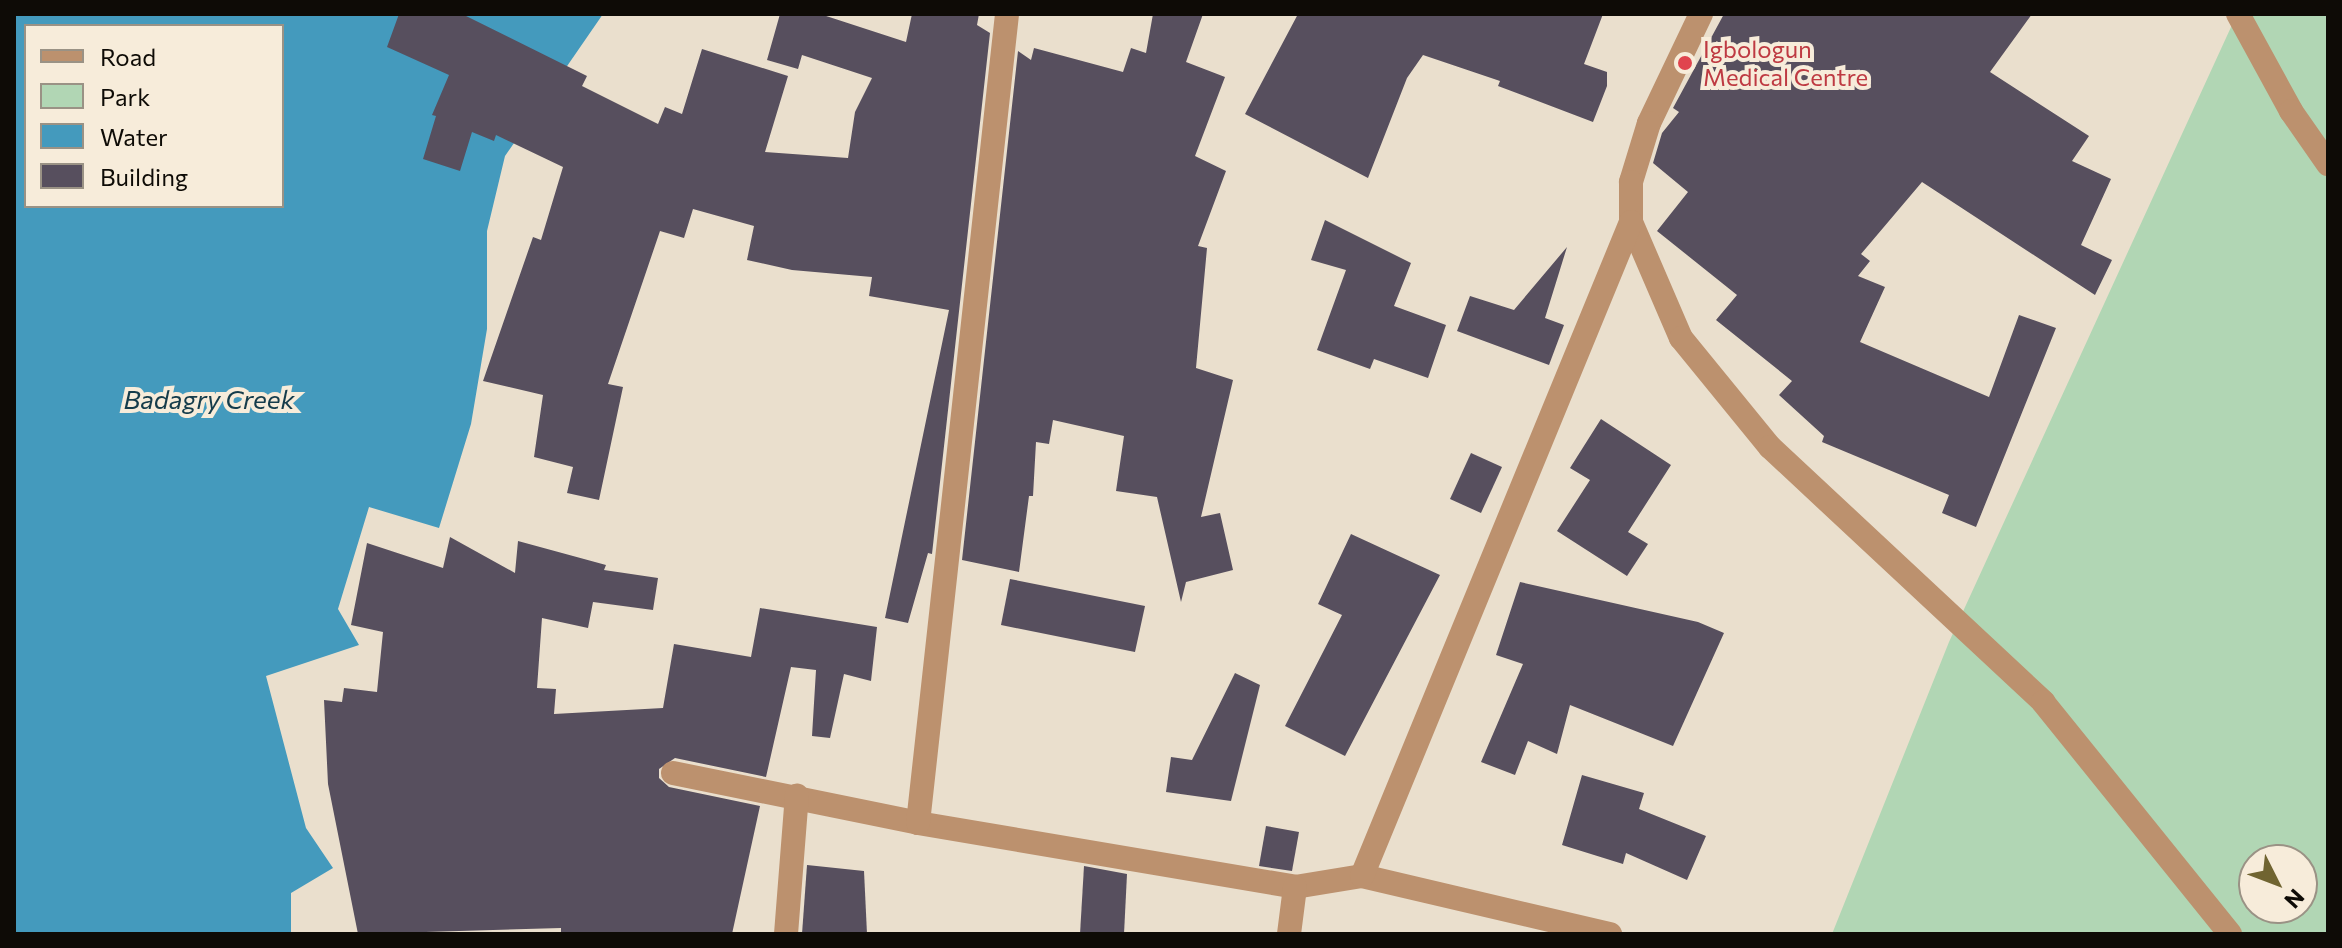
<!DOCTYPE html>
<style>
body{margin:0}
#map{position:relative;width:2342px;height:948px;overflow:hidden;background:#eadfcd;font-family:Commissioner,sans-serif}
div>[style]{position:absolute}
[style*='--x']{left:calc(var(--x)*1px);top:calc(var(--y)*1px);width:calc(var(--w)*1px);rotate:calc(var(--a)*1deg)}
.green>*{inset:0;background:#b1d6b4}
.water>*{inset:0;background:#449abd}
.building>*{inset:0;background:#574f5e}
.minor>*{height:24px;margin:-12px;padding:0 12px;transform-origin:12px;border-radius:12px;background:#bc916e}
.dots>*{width:22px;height:22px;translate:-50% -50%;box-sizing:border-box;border:4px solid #f7ecda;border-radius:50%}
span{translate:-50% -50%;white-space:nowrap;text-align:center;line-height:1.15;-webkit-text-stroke:8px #f7ecda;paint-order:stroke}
.health-label{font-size:24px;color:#be3a42}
.left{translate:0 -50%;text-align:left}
.water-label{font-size:26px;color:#153c4b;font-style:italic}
.frame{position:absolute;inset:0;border:16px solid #0e0b06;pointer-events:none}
.legend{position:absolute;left:24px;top:24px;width:260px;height:184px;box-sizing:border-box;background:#f7ecda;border:2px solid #9a9285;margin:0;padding:10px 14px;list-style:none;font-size:24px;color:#0e0b06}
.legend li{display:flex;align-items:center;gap:16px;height:40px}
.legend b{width:40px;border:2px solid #9a9285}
.north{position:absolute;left:2238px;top:844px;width:80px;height:80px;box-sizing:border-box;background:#f7ecda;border:2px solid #9a9285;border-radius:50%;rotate:132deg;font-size:22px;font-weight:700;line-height:32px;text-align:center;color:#0e0b06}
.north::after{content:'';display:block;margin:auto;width:28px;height:36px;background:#706431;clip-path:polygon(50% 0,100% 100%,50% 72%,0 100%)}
</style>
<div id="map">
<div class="green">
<div style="clip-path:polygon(evenodd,2237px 14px,2328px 14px,2328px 934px,1832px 934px,1949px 642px,2237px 14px,2254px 860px,2302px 860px,2302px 908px,2254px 908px,2254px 860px)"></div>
</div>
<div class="water">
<div style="clip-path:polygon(evenodd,14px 14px,603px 14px,505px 156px,487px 231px,487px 329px,471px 424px,439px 528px,369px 507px,338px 609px,359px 645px,266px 676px,306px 828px,333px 868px,291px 893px,291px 934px,14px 934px,14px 14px,26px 26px,282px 26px,282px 206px,26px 206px,26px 26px)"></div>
</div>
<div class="building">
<div style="clip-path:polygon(399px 14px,462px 14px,587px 76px,582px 86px,658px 124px,665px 107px,682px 114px,702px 49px,788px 76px,765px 152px,848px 158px,855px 112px,872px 78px,802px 55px,798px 69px,767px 60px,780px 14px,820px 14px,906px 42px,912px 14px,979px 14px,977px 25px,990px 33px,932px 554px,928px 553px,908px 623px,885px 618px,949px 310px,869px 296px,872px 277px,792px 270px,747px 260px,754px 226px,693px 209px,684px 238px,660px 231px,608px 384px,623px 387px,599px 500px,567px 493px,573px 467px,534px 457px,543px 395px,483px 381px,533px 237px,541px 240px,563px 167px,496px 135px,494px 141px,472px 132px,460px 171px,423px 159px,436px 116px,432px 115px,449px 75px,387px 47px)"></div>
<div style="clip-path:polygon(1153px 14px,1203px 14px,1186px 62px,1225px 77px,1195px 156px,1226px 171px,1198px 246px,1207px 248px,1196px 368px,1233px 380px,1201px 517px,1220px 513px,1233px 570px,1186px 582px,1181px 602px,1157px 497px,1116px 491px,1124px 436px,1053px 420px,1049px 444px,1036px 442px,1033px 496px,1029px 496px,1019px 572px,962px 560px,1018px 51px,1031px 60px,1034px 48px,1123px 72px,1131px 48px,1146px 53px)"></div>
<div style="clip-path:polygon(1298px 14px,1603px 14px,1584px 64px,1607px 72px,1607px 86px,1593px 122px,1498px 86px,1500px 81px,1423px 55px,1407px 78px,1368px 178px,1245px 114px)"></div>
<div style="clip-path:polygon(1724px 14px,2032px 14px,1990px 72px,2089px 136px,2072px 161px,2111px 179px,2081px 245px,2112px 260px,2095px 295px,1922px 182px,1861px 254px,1870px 261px,1858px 276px,1885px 287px,1860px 342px,1989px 397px,2019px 315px,2056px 328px,1976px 527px,1942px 513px,1949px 495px,1822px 442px,1824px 436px,1779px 395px,1792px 381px,1716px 320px,1737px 295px,1657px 231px,1688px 192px,1653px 163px,1662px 133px,1679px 112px,1673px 108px)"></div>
<div style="clip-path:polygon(1325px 220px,1411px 263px,1394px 306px,1446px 325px,1428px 378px,1374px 359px,1370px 369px,1317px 350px,1346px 270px,1311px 260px)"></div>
<div style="clip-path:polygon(1567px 247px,1545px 318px,1564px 325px,1549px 365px,1457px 331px,1470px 296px,1514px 310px)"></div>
<div style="clip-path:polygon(1601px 419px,1671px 465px,1628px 532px,1648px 544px,1627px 576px,1557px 531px,1590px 480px,1570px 468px)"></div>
<div style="clip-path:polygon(1471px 453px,1502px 467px,1481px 513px,1450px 499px)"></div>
<div style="clip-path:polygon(1351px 534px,1440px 575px,1345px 756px,1285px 726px,1342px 615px,1318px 604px)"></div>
<div style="clip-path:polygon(450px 537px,515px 573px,518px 541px,606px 565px,604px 570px,658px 578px,653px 610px,593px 602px,588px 628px,542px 618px,537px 688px,556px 689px,554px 714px,663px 708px,674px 644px,751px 657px,760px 608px,877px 627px,871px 681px,844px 674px,830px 738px,812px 736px,816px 670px,791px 667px,766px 777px,675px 758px,659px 769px,659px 778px,669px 787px,760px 806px,732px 934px,561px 934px,561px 928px,358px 934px,328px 784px,324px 700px,342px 702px,344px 688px,377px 692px,383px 632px,351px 625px,367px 543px,443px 568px)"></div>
<div style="clip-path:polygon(1010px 579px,1145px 606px,1135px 652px,1001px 625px)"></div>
<div style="clip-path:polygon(1520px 582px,1698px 622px,1724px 633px,1673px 746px,1570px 705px,1557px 754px,1528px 741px,1515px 775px,1481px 762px,1523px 664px,1496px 655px)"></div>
<div style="clip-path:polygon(1235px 673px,1260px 685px,1231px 801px,1166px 792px,1171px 757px,1192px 760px)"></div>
<div style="clip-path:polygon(1582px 775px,1644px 793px,1639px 809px,1706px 836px,1687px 880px,1626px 853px,1623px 864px,1562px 845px)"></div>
<div style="clip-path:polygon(1266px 826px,1299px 832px,1292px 871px,1259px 866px)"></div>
<div style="clip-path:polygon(807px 865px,864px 871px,867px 934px,802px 934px)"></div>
<div style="clip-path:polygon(1084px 866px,1127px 874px,1124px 934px,1080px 934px)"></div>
</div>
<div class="minor">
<div style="--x:1701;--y:14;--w:121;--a:115.5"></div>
<div style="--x:1649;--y:123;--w:62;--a:107"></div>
<div style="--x:1631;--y:182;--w:40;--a:90"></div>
<div style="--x:1631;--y:222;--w:126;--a:66.7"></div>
<div style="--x:1681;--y:338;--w:141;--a:50.8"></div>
<div style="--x:1770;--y:447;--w:374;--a:43"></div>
<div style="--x:2043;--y:702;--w:298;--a:51.1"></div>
<div style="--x:2238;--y:14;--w:111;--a:61.3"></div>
<div style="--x:2291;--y:111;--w:65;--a:55.1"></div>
<div style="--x:673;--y:773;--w:250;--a:11.5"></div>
<div style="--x:918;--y:823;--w:382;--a:9.6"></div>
<div style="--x:1295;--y:887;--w:68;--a:-9.3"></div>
<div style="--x:1362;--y:876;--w:255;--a:13.2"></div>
<div style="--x:918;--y:823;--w:814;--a:-83.72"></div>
<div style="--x:1362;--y:876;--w:707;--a:-67.64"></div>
<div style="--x:786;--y:934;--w:139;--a:-85.5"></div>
<div style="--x:1289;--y:934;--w:47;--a:-82.7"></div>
</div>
<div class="dots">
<div style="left:1685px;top:63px;background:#e0444e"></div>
</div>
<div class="health-label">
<span class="left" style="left:1703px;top:63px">Igbologun<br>Medical Centre</span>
</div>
<div class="water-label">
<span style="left:209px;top:399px">Badagry Creek</span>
</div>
<div class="frame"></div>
<ul class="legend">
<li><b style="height:10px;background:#bc916e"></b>Road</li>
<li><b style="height:22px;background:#b1d6b4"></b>Park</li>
<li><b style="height:22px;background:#449abd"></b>Water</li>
<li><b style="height:22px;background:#574f5e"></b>Building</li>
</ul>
<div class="north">N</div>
</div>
